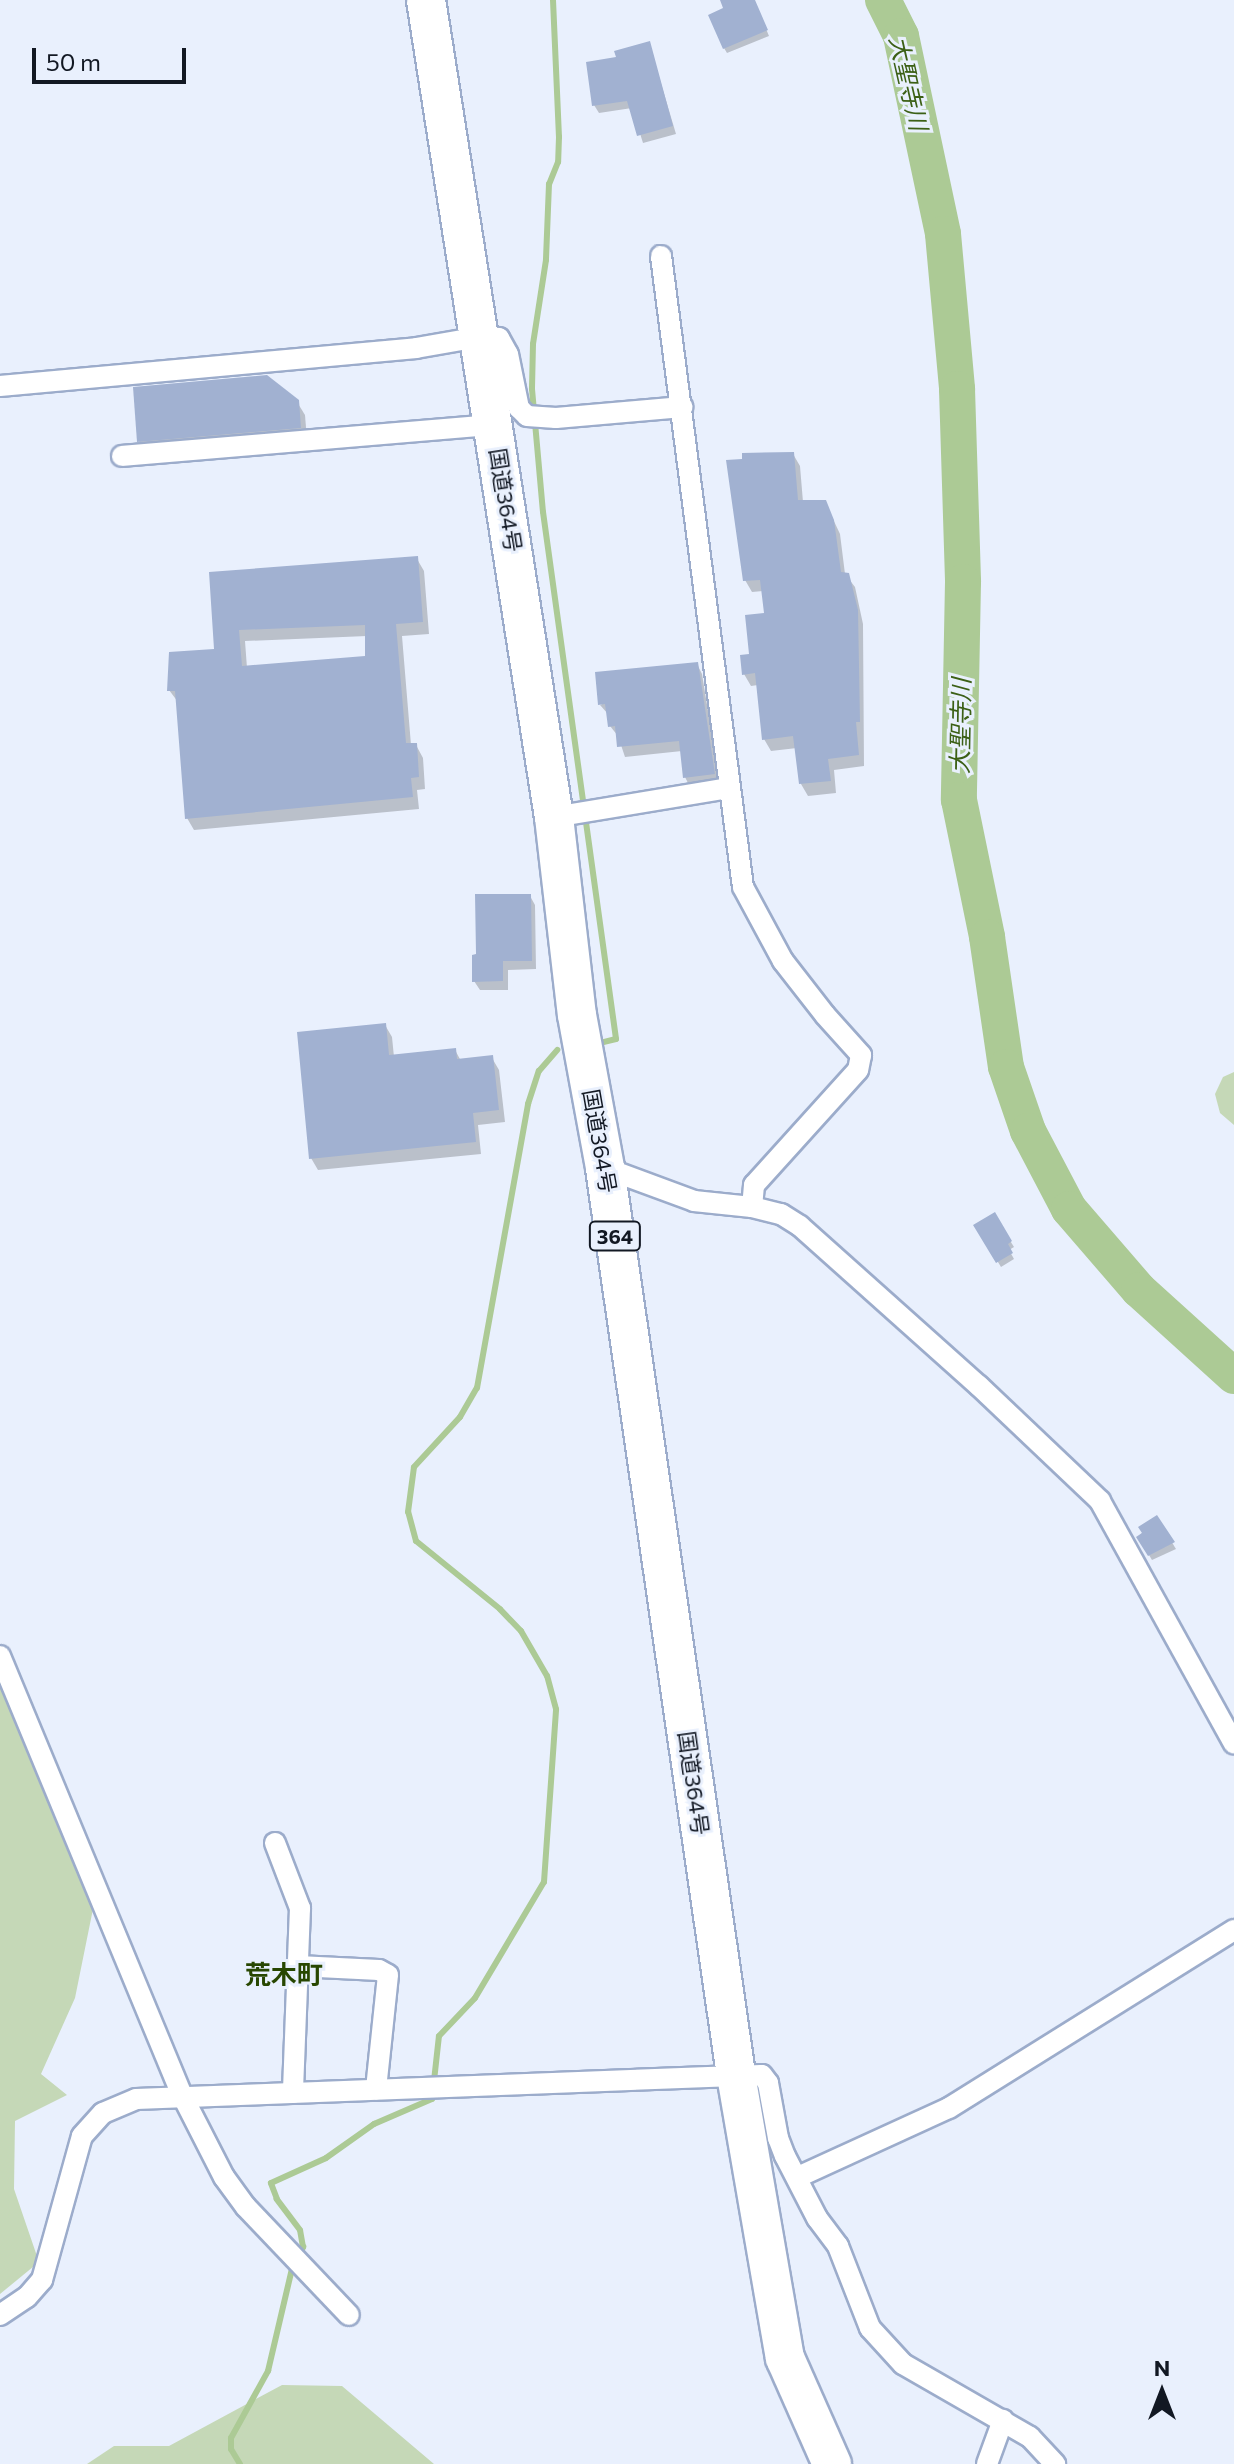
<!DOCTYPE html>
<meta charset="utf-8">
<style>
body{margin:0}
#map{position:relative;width:1234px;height:2464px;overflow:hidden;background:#e9f0fd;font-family:Commissioner,"Noto Sans JP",sans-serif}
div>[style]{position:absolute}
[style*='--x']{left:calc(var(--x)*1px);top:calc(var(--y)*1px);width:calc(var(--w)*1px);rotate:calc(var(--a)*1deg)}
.green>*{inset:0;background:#c5d8b7}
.shadow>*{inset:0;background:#0003}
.stream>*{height:6px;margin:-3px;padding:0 3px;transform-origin:3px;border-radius:3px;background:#acca95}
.river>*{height:36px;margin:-18px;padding:0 18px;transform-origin:18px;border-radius:18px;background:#acca95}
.building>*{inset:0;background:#a1b1d1}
.roads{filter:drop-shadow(2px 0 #9caccb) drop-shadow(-2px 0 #9caccb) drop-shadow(0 2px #9caccb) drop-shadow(0 -2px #9caccb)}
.street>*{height:20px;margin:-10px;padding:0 10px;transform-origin:10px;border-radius:10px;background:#fff}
.highway>*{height:38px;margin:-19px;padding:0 19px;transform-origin:19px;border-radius:19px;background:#fff}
span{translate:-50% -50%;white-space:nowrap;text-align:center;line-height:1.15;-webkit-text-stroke:6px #e9f0fd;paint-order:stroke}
.shield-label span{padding:2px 6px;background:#e9f0fd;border:2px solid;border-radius:6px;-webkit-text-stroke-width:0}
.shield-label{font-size:20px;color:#121823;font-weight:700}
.street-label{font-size:22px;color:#121823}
.water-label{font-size:24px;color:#3c6016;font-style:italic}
.quarter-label{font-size:26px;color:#284701;font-weight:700}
.north{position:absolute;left:1122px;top:2352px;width:80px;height:80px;-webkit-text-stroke:6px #e9f0fd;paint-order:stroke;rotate:0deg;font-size:22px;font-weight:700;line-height:32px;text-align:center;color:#121823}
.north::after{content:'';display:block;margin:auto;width:28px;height:36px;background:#121823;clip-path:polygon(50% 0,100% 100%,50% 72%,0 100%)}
.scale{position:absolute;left:32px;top:48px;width:154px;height:36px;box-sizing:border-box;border:4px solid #121823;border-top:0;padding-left:10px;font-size:24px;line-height:28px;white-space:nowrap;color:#121823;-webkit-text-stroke:6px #e9f0fd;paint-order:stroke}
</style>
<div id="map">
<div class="green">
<div style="clip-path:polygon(1234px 1072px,1234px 1125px,1220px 1113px,1215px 1094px,1223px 1077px)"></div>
<div style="clip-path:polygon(0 1677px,95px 1899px,75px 1998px,41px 2074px,67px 2095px,15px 2121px,14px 2189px,39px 2262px,0 2294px)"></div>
<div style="clip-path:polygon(282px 2385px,342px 2386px,434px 2464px,87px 2464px,114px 2446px,169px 2446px)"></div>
</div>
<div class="shadow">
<div style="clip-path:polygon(722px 0,754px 0,769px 36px,727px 53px,724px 48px,726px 9px)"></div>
<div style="clip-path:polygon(649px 43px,676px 134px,643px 143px,632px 108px,599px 113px,594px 105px,618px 59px)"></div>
<div style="clip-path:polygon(297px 402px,305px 415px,307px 440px,146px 453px,139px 441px)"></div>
<div style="clip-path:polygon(793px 454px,800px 466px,803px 502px,825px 502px,840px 534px,845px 574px,855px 587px,863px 624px,864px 766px,834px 770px,836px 793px,808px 796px,801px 784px,797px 748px,771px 751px,764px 739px,758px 685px,751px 686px,744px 674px,766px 615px,763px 591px,752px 592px,745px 580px)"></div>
<div style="clip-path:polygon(evenodd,417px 559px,424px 571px,429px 634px,402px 636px,411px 745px,416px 745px,423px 758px,425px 789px,417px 790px,419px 809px,194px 830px,187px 818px,178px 702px,169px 690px,216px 651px,211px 574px,417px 559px,367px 636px,367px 658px,247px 668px,245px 641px,367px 636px)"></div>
<div style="clip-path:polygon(697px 664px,702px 674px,720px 784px,690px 787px,685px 777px,682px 751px,625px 757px,618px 736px,610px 726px,608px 714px,600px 705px)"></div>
<div style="clip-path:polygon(530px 896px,535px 905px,536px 969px,508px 970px,508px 990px,480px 990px,474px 981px)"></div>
<div style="clip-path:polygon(385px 1025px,392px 1037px,394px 1057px,455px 1050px,461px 1061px,492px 1058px,499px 1070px,505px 1122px,478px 1125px,481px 1154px,318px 1170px,311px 1158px)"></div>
<div style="clip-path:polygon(994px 1215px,1014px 1247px,1009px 1250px,1014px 1259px,1001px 1267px,976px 1226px)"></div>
<div style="clip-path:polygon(1157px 1518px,1176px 1549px,1152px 1560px,1138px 1537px)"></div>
</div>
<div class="stream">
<div style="--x:553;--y:0;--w:137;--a:87.5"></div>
<div style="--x:559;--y:137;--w:25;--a:92"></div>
<div style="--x:558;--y:162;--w:24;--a:112"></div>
<div style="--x:549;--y:184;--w:76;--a:92.3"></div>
<div style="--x:546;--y:260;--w:85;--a:98.8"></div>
<div style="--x:533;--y:344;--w:45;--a:91.3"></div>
<div style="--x:532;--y:389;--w:123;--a:84.9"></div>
<div style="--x:543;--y:512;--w:532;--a:82.11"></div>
<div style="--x:616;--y:1039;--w:12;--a:166"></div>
<div style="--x:240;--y:2464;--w:17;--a:-121"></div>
<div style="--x:231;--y:2449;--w:11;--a:-90"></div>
<div style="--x:231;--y:2438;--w:77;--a:-61.1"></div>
<div style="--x:268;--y:2371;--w:105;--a:-76.8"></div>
<div style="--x:292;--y:2269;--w:25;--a:-63"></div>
<div style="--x:303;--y:2247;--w:17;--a:-100"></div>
<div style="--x:300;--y:2230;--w:39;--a:-127"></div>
<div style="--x:277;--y:2199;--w:17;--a:-111"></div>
<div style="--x:271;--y:2183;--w:60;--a:-24.4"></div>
<div style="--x:326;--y:2158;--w:59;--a:-35.3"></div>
<div style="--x:374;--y:2124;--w:63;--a:-23.3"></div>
<div style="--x:432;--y:2099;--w:63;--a:-83.7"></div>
<div style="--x:439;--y:2036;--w:52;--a:-46.5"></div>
<div style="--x:475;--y:1998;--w:135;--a:-59.3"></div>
<div style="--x:544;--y:1882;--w:173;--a:-86"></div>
<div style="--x:556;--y:1709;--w:34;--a:-105"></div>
<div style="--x:547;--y:1676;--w:52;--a:-120"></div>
<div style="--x:521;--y:1631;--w:30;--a:-134"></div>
<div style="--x:500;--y:1609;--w:108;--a:-141"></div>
<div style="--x:416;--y:1541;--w:30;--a:-105"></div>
<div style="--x:408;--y:1512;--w:45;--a:-82.4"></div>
<div style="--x:414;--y:1467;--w:68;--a:-47.4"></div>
<div style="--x:460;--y:1417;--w:34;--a:-60"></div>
<div style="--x:477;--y:1388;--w:289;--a:-79.8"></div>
<div style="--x:528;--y:1104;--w:35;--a:-72"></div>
<div style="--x:539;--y:1071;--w:28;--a:-49"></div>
</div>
<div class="river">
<div style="--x:883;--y:0;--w:40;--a:63.4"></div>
<div style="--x:901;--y:36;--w:202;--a:78"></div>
<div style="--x:943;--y:234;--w:156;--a:84.8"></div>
<div style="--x:957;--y:389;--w:193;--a:88.2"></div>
<div style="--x:963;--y:582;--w:218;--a:91.1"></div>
<div style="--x:959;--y:800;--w:140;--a:78.4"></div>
<div style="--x:987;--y:937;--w:131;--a:81.7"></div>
<div style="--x:1006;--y:1067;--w:68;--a:71"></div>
<div style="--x:1028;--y:1131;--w:88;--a:62.3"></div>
<div style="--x:1069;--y:1209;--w:107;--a:49.2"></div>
<div style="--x:1139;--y:1290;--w:128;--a:42.2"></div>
</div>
<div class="building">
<div style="clip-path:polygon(720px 0,755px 0,768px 30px,723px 49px,708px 15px,723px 8px)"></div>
<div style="clip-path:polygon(650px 41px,673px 126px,637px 136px,627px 101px,592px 106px,586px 62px,616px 57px,614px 51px)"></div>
<div style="clip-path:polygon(267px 375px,299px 400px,301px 428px,137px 442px,133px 387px)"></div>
<div style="clip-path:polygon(794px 452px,798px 500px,826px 500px,834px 520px,841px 572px,849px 573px,858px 610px,860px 722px,856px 722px,859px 755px,828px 759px,831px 781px,799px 784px,793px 736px,762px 740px,755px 673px,742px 675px,740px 655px,749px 654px,745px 615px,764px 613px,760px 580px,743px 581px,726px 460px,742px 459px,742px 453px)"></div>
<div style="clip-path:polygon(evenodd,418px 556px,423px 622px,396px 624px,406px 743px,417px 743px,419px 777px,411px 778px,413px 797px,185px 819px,175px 691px,167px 691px,169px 652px,214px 649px,209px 572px,418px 556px,365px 625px,365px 656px,242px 666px,239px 630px,365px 625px)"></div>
<div style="clip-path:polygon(698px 662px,715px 774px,683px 778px,679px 741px,617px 747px,615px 726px,608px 727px,605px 704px,598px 705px,595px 672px)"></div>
<div style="clip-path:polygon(475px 894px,531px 894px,532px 961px,503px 961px,503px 981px,472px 982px,472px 955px,476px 954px)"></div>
<div style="clip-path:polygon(386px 1023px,389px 1055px,456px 1048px,457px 1059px,493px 1055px,499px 1110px,473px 1113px,476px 1142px,309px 1159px,297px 1032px)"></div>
<div style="clip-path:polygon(995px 1212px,1012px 1241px,1008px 1244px,1013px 1253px,996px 1263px,973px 1225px)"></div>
<div style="clip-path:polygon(1157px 1515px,1175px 1542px,1148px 1556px,1136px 1537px,1142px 1533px,1138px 1527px)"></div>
</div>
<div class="roads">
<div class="street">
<div style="--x:661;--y:256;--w:636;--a:82.6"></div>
<div style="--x:743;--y:887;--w:84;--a:61.6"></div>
<div style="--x:783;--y:961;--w:68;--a:52.1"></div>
<div style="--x:825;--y:1015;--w:54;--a:48"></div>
<div style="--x:861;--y:1055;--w:15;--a:101"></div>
<div style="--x:858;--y:1070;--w:155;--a:132.1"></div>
<div style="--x:754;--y:1185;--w:22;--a:95"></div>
<div style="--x:0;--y:386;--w:418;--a:-5.2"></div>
<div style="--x:416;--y:348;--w:64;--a:-9.9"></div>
<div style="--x:479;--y:337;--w:20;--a:3"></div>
<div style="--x:499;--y:338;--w:18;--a:61"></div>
<div style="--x:508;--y:354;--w:55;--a:78.5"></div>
<div style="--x:519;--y:408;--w:11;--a:45"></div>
<div style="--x:527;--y:416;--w:29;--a:4"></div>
<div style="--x:556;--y:418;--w:127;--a:-5"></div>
<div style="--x:122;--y:456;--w:374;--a:-4.8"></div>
<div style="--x:554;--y:817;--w:177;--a:-9.4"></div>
<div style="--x:605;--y:1168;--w:95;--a:20.3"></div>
<div style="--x:694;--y:1201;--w:58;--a:5.9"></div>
<div style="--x:752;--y:1207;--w:30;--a:14"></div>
<div style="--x:781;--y:1214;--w:22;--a:32"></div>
<div style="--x:800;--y:1226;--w:240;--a:41.8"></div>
<div style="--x:979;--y:1386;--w:167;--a:43.5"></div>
<div style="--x:1100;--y:1501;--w:277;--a:61.1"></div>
<div style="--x:0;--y:1656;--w:477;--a:67.5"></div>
<div style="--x:183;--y:2097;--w:90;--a:62.9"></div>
<div style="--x:224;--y:2177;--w:37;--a:54"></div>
<div style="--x:246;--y:2207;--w:149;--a:46.4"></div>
<div style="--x:275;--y:1843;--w:70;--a:69"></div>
<div style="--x:300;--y:1908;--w:185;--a:92.2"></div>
<div style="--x:298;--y:1966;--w:81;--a:2.8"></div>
<div style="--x:379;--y:1970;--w:10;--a:29"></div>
<div style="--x:388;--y:1975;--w:115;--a:96"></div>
<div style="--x:798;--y:2177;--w:166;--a:-24.6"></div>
<div style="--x:949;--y:2108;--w:336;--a:-32"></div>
<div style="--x:0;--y:2315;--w:32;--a:-34"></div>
<div style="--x:27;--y:2297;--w:23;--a:-49"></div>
<div style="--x:42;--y:2280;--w:149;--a:-74.5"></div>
<div style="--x:82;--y:2136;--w:31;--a:-48"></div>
<div style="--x:103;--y:2113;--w:36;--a:-23"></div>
<div style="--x:136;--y:2099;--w:626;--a:-2.2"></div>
<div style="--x:762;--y:2075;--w:10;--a:53"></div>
<div style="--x:768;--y:2083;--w:56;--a:79.7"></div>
<div style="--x:778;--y:2138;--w:19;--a:69"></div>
<div style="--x:785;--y:2156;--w:70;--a:62.7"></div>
<div style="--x:817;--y:2218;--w:35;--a:53"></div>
<div style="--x:838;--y:2246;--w:88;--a:68.7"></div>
<div style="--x:870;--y:2328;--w:49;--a:47.5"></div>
<div style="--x:903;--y:2364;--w:146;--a:29.9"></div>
<div style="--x:1030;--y:2437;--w:37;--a:47"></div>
<div style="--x:987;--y:2464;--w:47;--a:-70"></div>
</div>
<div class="highway">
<div style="--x:426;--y:0;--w:827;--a:81.1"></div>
<div style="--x:554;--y:817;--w:199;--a:83.4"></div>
<div style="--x:577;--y:1015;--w:156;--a:79.6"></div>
<div style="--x:605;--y:1168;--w:916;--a:81.78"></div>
<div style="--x:736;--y:2075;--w:287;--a:80.2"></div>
<div style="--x:785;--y:2358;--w:116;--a:66.1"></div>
</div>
</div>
<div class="shield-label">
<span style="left:615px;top:1236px">364</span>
</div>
<div class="street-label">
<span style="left:506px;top:500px;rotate:81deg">国道364号</span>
<span style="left:600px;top:1141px;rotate:80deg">国道364号</span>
<span style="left:694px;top:1783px;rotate:82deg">国道364号</span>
</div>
<div class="water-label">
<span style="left:909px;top:83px;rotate:77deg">大聖寺川</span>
<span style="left:960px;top:726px;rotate:-89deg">大聖寺川</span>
</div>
<div class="quarter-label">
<span style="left:284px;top:1974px">荒木町</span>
</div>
<div class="north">N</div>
<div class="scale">50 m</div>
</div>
